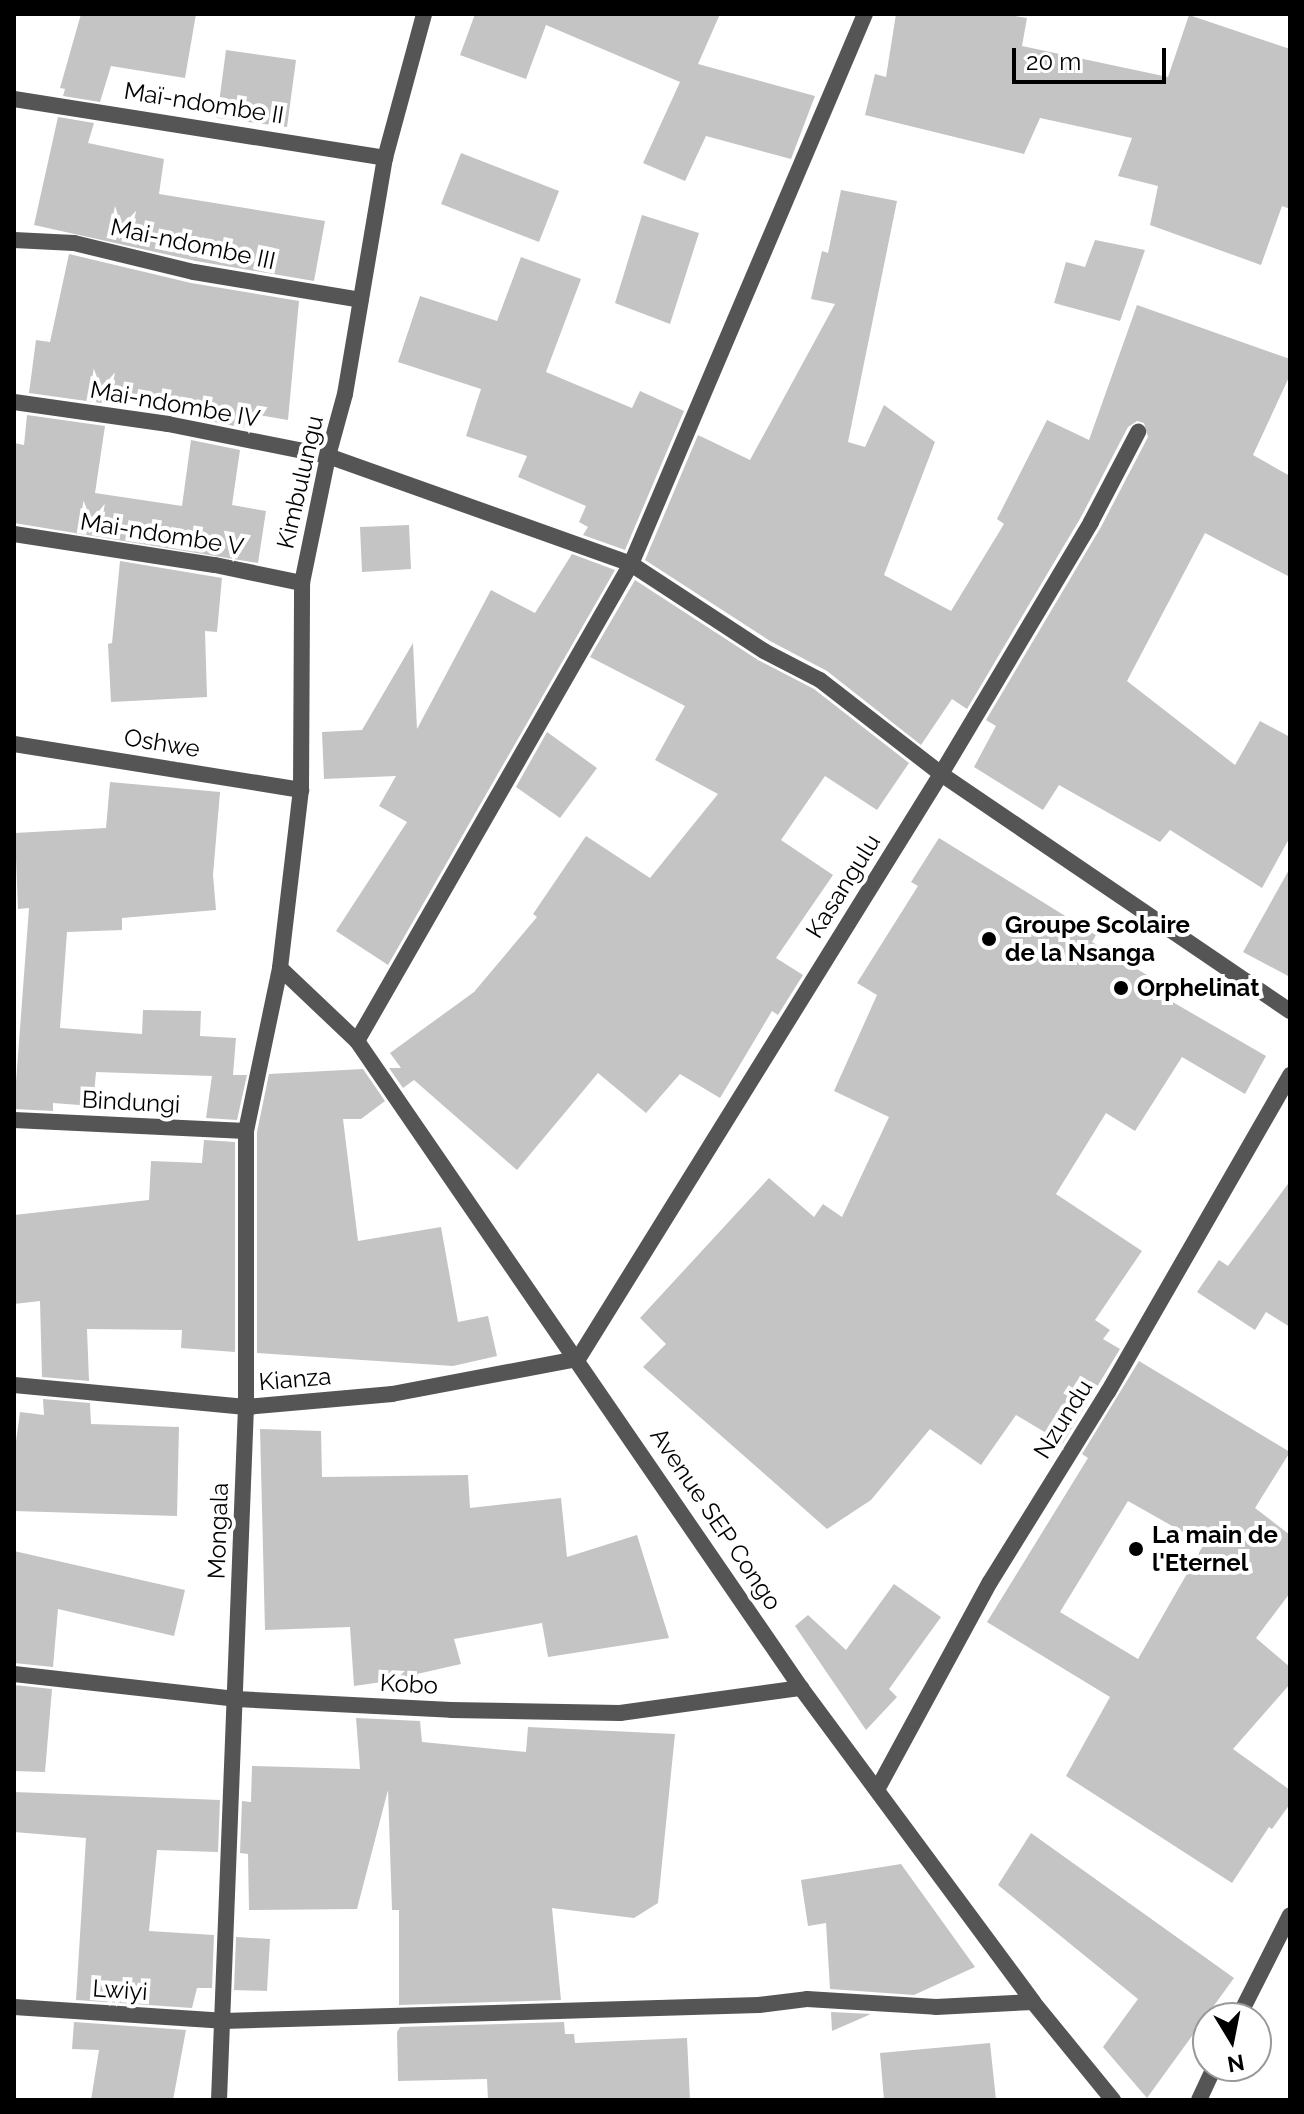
<!DOCTYPE html>
<meta charset="utf-8">
<style>
body{margin:0}
#map{position:relative;width:1304px;height:2114px;overflow:hidden;background:#fff;font-family:Raleway,sans-serif}
div>[style]{position:absolute}
[style*='--x']{left:calc(var(--x)*1px);top:calc(var(--y)*1px);width:calc(var(--w)*1px);rotate:calc(var(--a)*1deg)}
.building>*{inset:0;background:#c4c4c4}
.street>*{height:16px;margin:-8px;padding:0 8px;transform-origin:8px;border-radius:8px;background:#555}
.dots>*{width:22px;height:22px;translate:-50% -50%;box-sizing:border-box;border:4px solid #fff;border-radius:50%}
span{translate:-50% -50%;white-space:nowrap;text-align:center;line-height:1.15;-webkit-text-stroke:8px #fff;paint-order:stroke}
.street-label{font-size:24px;color:#000}
.poi-label{font-size:24px;color:#000;font-weight:700}
.left{translate:0 -50%;text-align:left}
.frame{position:absolute;inset:0;border:16px solid #000;pointer-events:none}
.north{position:absolute;left:1192px;top:2002px;width:80px;height:80px;box-sizing:border-box;background:#fff;border:2px solid #999;border-radius:50%;rotate:170deg;font-size:22px;font-weight:700;line-height:32px;text-align:center;color:#000}
.north::after{content:'';display:block;margin:auto;width:28px;height:36px;background:#000;clip-path:polygon(50% 0,100% 100%,50% 72%,0 100%)}
.scale{position:absolute;left:1012px;top:48px;width:154px;height:36px;box-sizing:border-box;border:4px solid #000;border-top:0;padding-left:10px;font-size:24px;line-height:28px;white-space:nowrap;color:#000;-webkit-text-stroke:6px #fff;paint-order:stroke}
</style>
<div id="map">
<div class="building">
<div style="clip-path:polygon(81px 14px,196px 14px,185px 78px,111px 66px,100px 102px,63px 96px,65px 89px,60px 88px)"></div>
<div style="clip-path:polygon(475px 14px,720px 14px,698px 64px,815px 96px,791px 159px,706px 136px,685px 181px,643px 163px,680px 82px,546px 25px,526px 79px,460px 55px)"></div>
<div style="clip-path:polygon(896px 14px,1002px 14px,1027px 18px,1022px 46px,1168px 77px,1189px 15px,1290px 49px,1290px 209px,1282px 206px,1261px 265px,1150px 225px,1158px 186px,1118px 176px,1132px 138px,1040px 118px,1024px 154px,865px 115px,875px 74px,886px 77px)"></div>
<div style="clip-path:polygon(226px 50px,296px 60px,287px 127px,217px 118px)"></div>
<div style="clip-path:polygon(58px 117px,94px 123px,88px 143px,164px 159px,159px 194px,325px 221px,314px 281px,196px 261px,34px 225px)"></div>
<div style="clip-path:polygon(461px 153px,559px 191px,539px 242px,441px 204px)"></div>
<div style="clip-path:polygon(841px 190px,897px 201px,848px 442px,865px 447px,884px 405px,935px 442px,884px 575px,951px 611px,1004px 524px,997px 519px,1047px 420px,1089px 440px,1137px 305px,1290px 359px,1290px 375px,1253px 455px,1290px 476px,1290px 577px,1205px 533px,1127px 681px,1235px 765px,1260px 721px,1290px 737px,1290px 837px,1262px 888px,1170px 830px,1160px 842px,1059px 785px,1043px 810px,974px 767px,996px 726px,986px 720px,1101px 527px,1148px 437px,1144px 423px,1137px 421px,1128px 427px,1081px 517px,967px 709px,952px 699px,921px 745px,827px 671px,770px 641px,645px 560px,698px 435px,750px 460px,835px 304px,811px 299px,822px 251px,828px 253px)"></div>
<div style="clip-path:polygon(642px 215px,699px 233px,670px 324px,615px 303px)"></div>
<div style="clip-path:polygon(1095px 240px,1145px 250px,1120px 321px,1054px 303px,1066px 262px,1085px 267px)"></div>
<div style="clip-path:polygon(69px 254px,191px 283px,299px 301px,288px 420px,246px 413px,244px 428px,195px 418px,197px 405px,110px 391px,108px 404px,29px 393px,36px 340px,50px 342px)"></div>
<div style="clip-path:polygon(521px 257px,581px 279px,546px 372px,632px 408px,640px 391px,684px 411px,625px 550px,583px 535px,588px 527px,579px 522px,586px 506px,518px 477px,527px 456px,466px 436px,481px 389px,398px 362px,420px 296px,497px 321px)"></div>
<div style="clip-path:polygon(27px 415px,105px 426px,95px 493px,182px 506px,191px 440px,240px 450px,232px 505px,266px 511px,258px 563px,14px 523px,14px 443px,24px 445px)"></div>
<div style="clip-path:polygon(409px 525px,411px 569px,362px 572px,360px 527px)"></div>
<div style="clip-path:polygon(572px 554px,615px 570px,388px 965px,336px 931px,407px 822px,379px 806px,396px 776px,324px 779px,322px 732px,362px 730px,413px 643px,417px 729px,491px 590px,535px 613px)"></div>
<div style="clip-path:polygon(120px 561px,222px 578px,217px 632px,205px 631px,207px 697px,111px 702px,108px 644px,112px 643px)"></div>
<div style="clip-path:polygon(635px 580px,758px 660px,814px 689px,909px 763px,877px 810px,825px 776px,781px 840px,833px 875px,776px 958px,803px 975px,778px 1015px,772px 1011px,720px 1098px,680px 1074px,646px 1113px,598px 1073px,517px 1170px,414px 1080px,403px 1088px,389px 1068px,401px 1068px,390px 1053px,474px 992px,537px 917px,533px 914px,586px 836px,650px 878px,718px 794px,655px 760px,685px 706px,590px 657px)"></div>
<div style="clip-path:polygon(547px 732px,597px 768px,560px 818px,516px 787px)"></div>
<div style="clip-path:polygon(110px 782px,220px 792px,213px 875px,216px 910px,122px 918px,122px 930px,67px 932px,60px 1028px,142px 1034px,143px 1010px,201px 1011px,200px 1036px,236px 1038px,233px 1075px,247px 1075px,237px 1120px,206px 1118px,212px 1076px,96px 1072px,93px 1106px,53px 1103px,53px 1111px,14px 1109px,29px 908px,18px 909px,15px 833px,106px 828px)"></div>
<div style="clip-path:polygon(939px 838px,1096px 935px,1092px 942px,1162px 984px,1157px 993px,1266px 1056px,1245px 1094px,1182px 1057px,1135px 1131px,1106px 1113px,1056px 1194px,1142px 1251px,1095px 1320px,1110px 1330px,1103px 1339px,1120px 1349px,1063px 1443px,1016px 1415px,981px 1465px,930px 1429px,871px 1500px,827px 1529px,643px 1367px,666px 1344px,640px 1318px,769px 1178px,814px 1217px,823px 1204px,842px 1217px,889px 1117px,834px 1091px,877px 995px,857px 983px,918px 886px,911px 882px)"></div>
<div style="clip-path:polygon(1290px 868px,1290px 977px,1243px 952px)"></div>
<div style="clip-path:polygon(363px 1069px,385px 1101px,361px 1119px,343px 1119px,358px 1241px,441px 1227px,458px 1322px,488px 1316px,497px 1356px,453px 1366px,257px 1353px,257px 1132px,269px 1074px)"></div>
<div style="clip-path:polygon(204px 1140px,235px 1142px,235px 1352px,181px 1348px,182px 1330px,87px 1329px,89px 1381px,42px 1377px,40px 1301px,14px 1304px,14px 1215px,149px 1200px,151px 1161px,202px 1163px)"></div>
<div style="clip-path:polygon(1290px 1181px,1290px 1327px,1266px 1312px,1255px 1330px,1197px 1292px,1219px 1260px,1228px 1266px)"></div>
<div style="clip-path:polygon(evenodd,1139px 1361px,1290px 1452px,1255px 1508px,1290px 1535px,1290px 1593px,1256px 1638px,1290px 1667px,1290px 1684px,1233px 1749px,1290px 1790px,1290px 1804px,1272px 1829px,1269px 1827px,1232px 1883px,1066px 1776px,1110px 1697px,987px 1622px,1088px 1458px,1082px 1454px,1139px 1361px,1128px 1501px,1204px 1544px,1138px 1659px,1060px 1612px,1128px 1501px)"></div>
<div style="clip-path:polygon(43px 1399px,90px 1403px,91px 1424px,179px 1427px,177px 1516px,14px 1511px,14px 1456px,20px 1412px,44px 1415px)"></div>
<div style="clip-path:polygon(260px 1429px,321px 1431px,322px 1477px,468px 1475px,470px 1508px,561px 1498px,567px 1557px,637px 1535px,669px 1638px,548px 1657px,542px 1623px,454px 1639px,461px 1664px,417px 1674px,418px 1677px,354px 1686px,350px 1627px,265px 1630px)"></div>
<div style="clip-path:polygon(14px 1551px,185px 1590px,174px 1636px,58px 1609px,53px 1667px,14px 1663px)"></div>
<div style="clip-path:polygon(894px 1584px,941px 1617px,889px 1689px,897px 1697px,866px 1730px,795px 1626px,808px 1615px,846px 1650px)"></div>
<div style="clip-path:polygon(14px 1685px,52px 1689px,45px 1772px,14px 1771px)"></div>
<div style="clip-path:polygon(356px 1718px,420px 1721px,422px 1742px,526px 1752px,528px 1727px,675px 1734px,658px 1903px,634px 1918px,552px 1908px,561px 2000px,399px 2005px,399px 1910px,392px 1910px,388px 1790px,357px 1909px,249px 1910px,248px 1854px,240px 1853px,242px 1801px,251px 1802px,252px 1766px,360px 1769px)"></div>
<div style="clip-path:polygon(14px 1792px,220px 1800px,218px 1852px,157px 1850px,149px 1931px,214px 1935px,212px 1988px,197px 1988px,192px 2008px,76px 2000px,86px 1838px,14px 1832px)"></div>
<div style="clip-path:polygon(1031px 1833px,1234px 1978px,1147px 2098px,1103px 2047px,1138px 1999px,998px 1885px)"></div>
<div style="clip-path:polygon(901px 1864px,975px 1967px,914px 1995px,830px 1989px,826px 1923px,808px 1926px,801px 1880px)"></div>
<div style="clip-path:polygon(236px 1937px,270px 1939px,267px 1991px,234px 1990px)"></div>
<div style="clip-path:polygon(831px 2012px,871px 2014px,832px 2031px)"></div>
<div style="clip-path:polygon(74px 2022px,186px 2030px,173px 2100px,91px 2100px,99px 2050px,72px 2049px)"></div>
<div style="clip-path:polygon(564px 2022px,565px 2034px,574px 2034px,575px 2043px,687px 2038px,690px 2100px,488px 2100px,487px 2079px,398px 2081px,397px 2032px,400px 2027px)"></div>
<div style="clip-path:polygon(990px 2043px,996px 2100px,884px 2100px,880px 2053px)"></div>
</div>
<div class="street">
<div style="--x:14;--y:99;--w:376;--a:9"></div>
<div style="--x:14;--y:240;--w:60;--a:2.9"></div>
<div style="--x:74;--y:243;--w:123;--a:13.6"></div>
<div style="--x:194;--y:272;--w:169;--a:9.5"></div>
<div style="--x:14;--y:402;--w:156;--a:8.1"></div>
<div style="--x:168;--y:424;--w:163;--a:11.3"></div>
<div style="--x:328;--y:456;--w:322;--a:19.6"></div>
<div style="--x:631;--y:564;--w:159;--a:33.2"></div>
<div style="--x:764;--y:651;--w:63;--a:27.4"></div>
<div style="--x:820;--y:680;--w:153;--a:37.8"></div>
<div style="--x:941;--y:774;--w:422;--a:34.2"></div>
<div style="--x:14;--y:534;--w:203;--a:8.8"></div>
<div style="--x:215;--y:565;--w:89;--a:11.7"></div>
<div style="--x:14;--y:744;--w:291;--a:9.1"></div>
<div style="--x:280;--y:968;--w:106;--a:43.5"></div>
<div style="--x:357;--y:1041;--w:785;--a:55.54"></div>
<div style="--x:801;--y:1688;--w:390;--a:53.5"></div>
<div style="--x:1033;--y:2002;--w:127;--a:50.8"></div>
<div style="--x:357;--y:1041;--w:550;--a:-60.13"></div>
<div style="--x:631;--y:564;--w:598;--a:-66.95"></div>
<div style="--x:14;--y:1120;--w:232;--a:2.7"></div>
<div style="--x:14;--y:1385;--w:233;--a:5.4"></div>
<div style="--x:246;--y:1407;--w:147;--a:-5.1"></div>
<div style="--x:392;--y:1394;--w:189;--a:-10.7"></div>
<div style="--x:578;--y:1359;--w:688;--a:-58.18"></div>
<div style="--x:941;--y:774;--w:293;--a:-59.2"></div>
<div style="--x:1091;--y:522;--w:102;--a:-62.4"></div>
<div style="--x:14;--y:1674;--w:223;--a:6.4"></div>
<div style="--x:236;--y:1699;--w:215;--a:2.9"></div>
<div style="--x:451;--y:1710;--w:169;--a:1"></div>
<div style="--x:620;--y:1713;--w:183;--a:-7.9"></div>
<div style="--x:878;--y:1788;--w:234;--a:-61.5"></div>
<div style="--x:990;--y:1582;--w:224;--a:-58.2"></div>
<div style="--x:1108;--y:1392;--w:366;--a:-60.1"></div>
<div style="--x:14;--y:2007;--w:209;--a:3.8"></div>
<div style="--x:223;--y:2021;--w:536;--a:-1.71"></div>
<div style="--x:759;--y:2005;--w:48;--a:-7.1"></div>
<div style="--x:807;--y:1999;--w:129;--a:3.5"></div>
<div style="--x:936;--y:2007;--w:97;--a:-3"></div>
<div style="--x:1238;--y:2018;--w:115;--a:-63.2"></div>
<div style="--x:219;--y:2100;--w:694;--a:-87.77"></div>
<div style="--x:246;--y:1407;--w:276;--a:-90"></div>
<div style="--x:246;--y:1131;--w:167;--a:-78.2"></div>
<div style="--x:280;--y:968;--w:179;--a:-83.3"></div>
<div style="--x:301;--y:790;--w:207;--a:-89.7"></div>
<div style="--x:302;--y:583;--w:130;--a:-78.4"></div>
<div style="--x:328;--y:456;--w:64;--a:-74.7"></div>
<div style="--x:345;--y:394;--w:239;--a:-80.4"></div>
<div style="--x:385;--y:158;--w:149;--a:-74.8"></div>
<div style="--x:1199;--y:2100;--w:38;--a:-65"></div>
</div>
<div class="dots">
<div style="left:989px;top:939px;background:#000"></div>
<div style="left:1121px;top:988px;background:#000"></div>
<div style="left:1136px;top:1549px;background:#000"></div>
</div>
<div class="street-label">
<span style="left:204px;top:103px;rotate:9deg">Maï-ndombe II</span>
<span style="left:193px;top:244px;rotate:12deg">Mai-ndombe III</span>
<span style="left:175px;top:404px;rotate:10deg">Mai-ndombe IV</span>
<span style="left:300px;top:482px;rotate:-77deg">Kimbulungu</span>
<span style="left:162px;top:534px;rotate:9deg">Mai-ndombe V</span>
<span style="left:162px;top:743px;rotate:9deg">Oshwe</span>
<span style="left:843px;top:886px;rotate:-58deg">Kasangulu</span>
<span style="left:131px;top:1102px;rotate:3deg">Bindungi</span>
<span style="left:295px;top:1379px;rotate:-5deg">Kianza</span>
<span style="left:1063px;top:1419px;rotate:-58deg">Nzundu</span>
<span style="left:716px;top:1519px;rotate:56deg">Avenue SEP Congo</span>
<span style="left:218px;top:1531px;rotate:-88deg">Mongala</span>
<span style="left:409px;top:1684px;rotate:3deg">Kobo</span>
<span style="left:120px;top:1990px;rotate:4deg">Lwiyi</span>
</div>
<div class="poi-label">
<span class="left" style="left:1005px;top:939px">Groupe Scolaire<br>de la Nsanga</span>
<span class="left" style="left:1137px;top:988px">Orphelinat</span>
<span class="left" style="left:1152px;top:1549px">La main de<br>l'Eternel</span>
</div>
<div class="frame"></div>
<div class="north">N</div>
<div class="scale">20 m</div>
</div>
